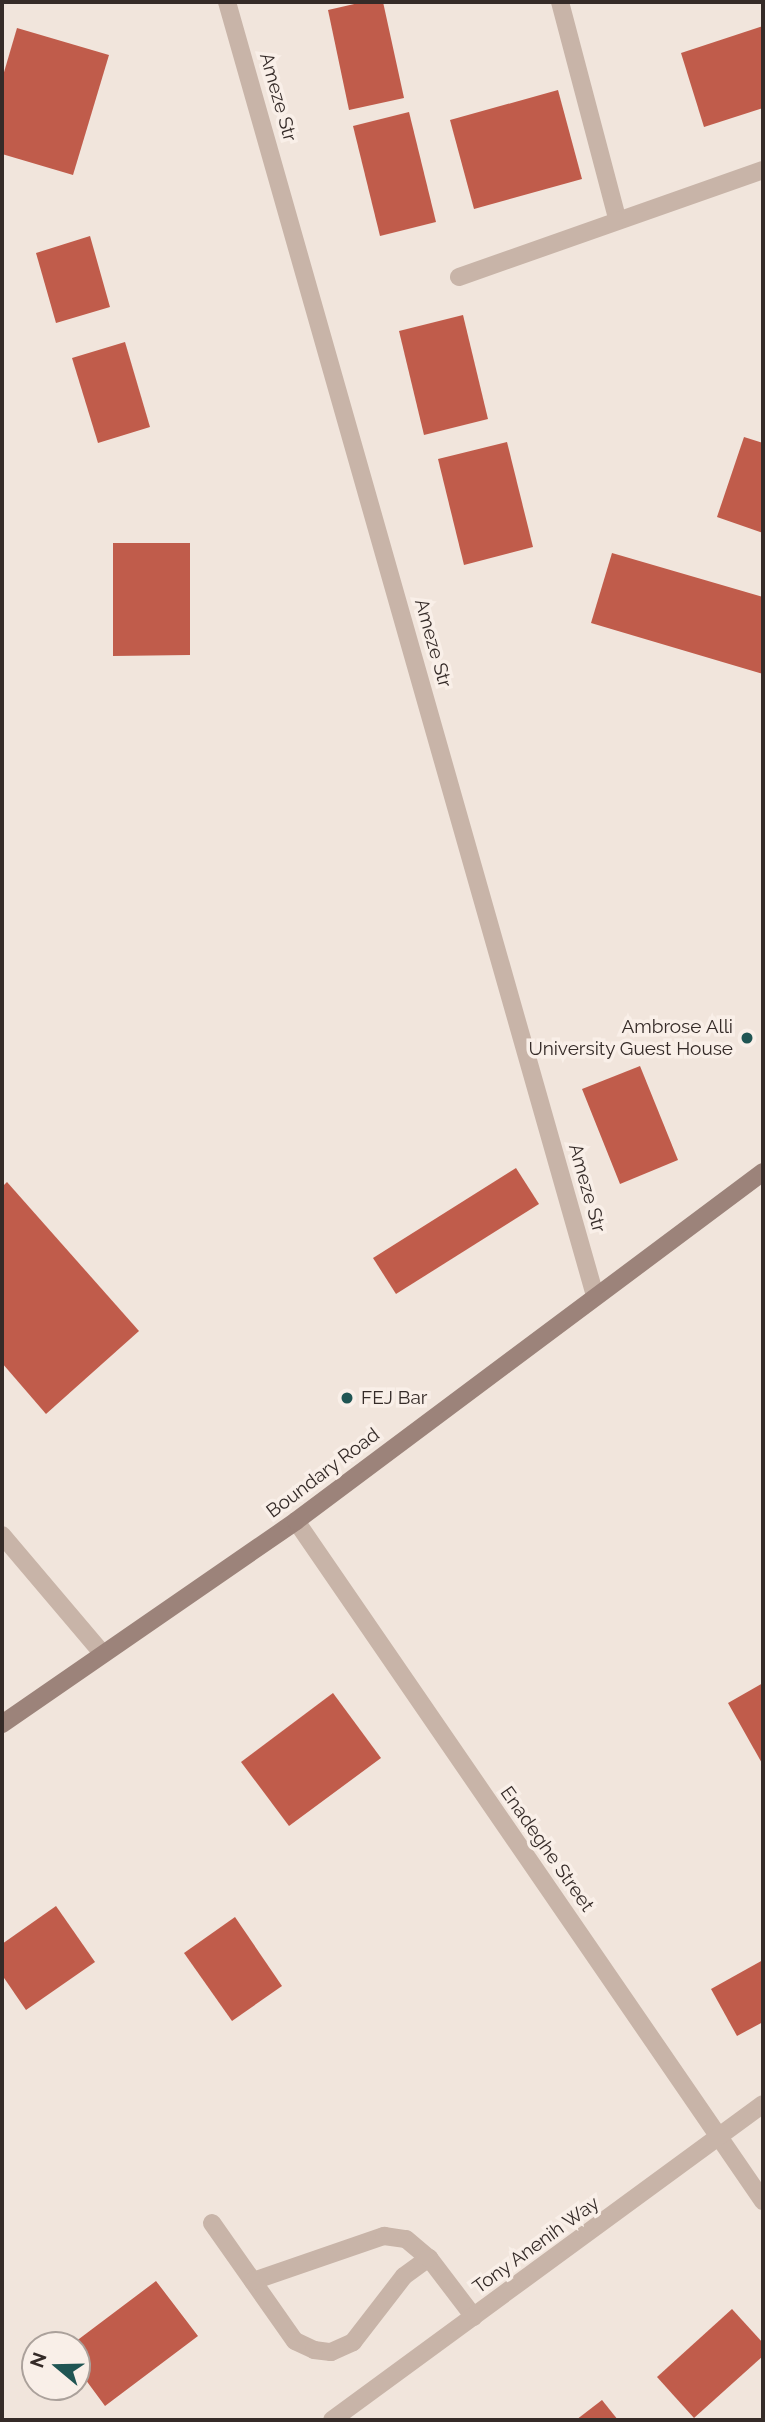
<!DOCTYPE html>
<style>
body{margin:0}
#map{position:relative;width:765px;height:2422px;overflow:hidden;background:#f1e5dc;font-family:Raleway,sans-serif}
div>[style]{position:absolute}
[style*='--x']{left:calc(var(--x)*1px);top:calc(var(--y)*1px);width:calc(var(--w)*1px);rotate:calc(var(--a)*1deg)}
.building>*{inset:0;background:#c05c4b}
.lane>*{height:18px;margin:-9px;padding:0 9px;transform-origin:9px;border-radius:9px;background:#c8b4a8}
.street>*{height:18px;margin:-9px;padding:0 9px;transform-origin:9px;border-radius:9px;background:#c8b4a8}
.secondary>*{height:18px;margin:-9px;padding:0 9px;transform-origin:9px;border-radius:9px;background:#9c837a}
.dots>*{width:19px;height:19px;translate:-50% -50%;box-sizing:border-box;border:4px solid #f9efe8;border-radius:50%}
span{translate:-50% -50%;white-space:nowrap;text-align:center;line-height:1.15;-webkit-text-stroke:7px #f9efe8;paint-order:stroke}
.street-label{font-size:19px;color:#352b28}
.poi-label{font-size:19px;color:#352b28}
.right{translate:-100% -50%;text-align:right}
.left{translate:0 -50%;text-align:left}
.frame{position:absolute;inset:0;border:4px solid #352b28;pointer-events:none}
.north{position:absolute;left:21px;top:2331px;width:70px;height:70px;box-sizing:border-box;background:#f9efe8;border:2px solid #aba19b;border-radius:50%;rotate:289deg;font-size:19px;font-weight:700;line-height:28px;text-align:center;color:#352b28}
.north::after{content:'';display:block;margin:auto;width:24px;height:32px;background:#205553;clip-path:polygon(50% 0,100% 100%,50% 72%,0 100%)}
</style>
<div id="map">
<div class="building">
<div style="clip-path:polygon(363px 2px,383px 2px,404px 98px,349px 110px,328px 10px)"></div>
<div style="clip-path:polygon(763px 26px,763px 108px,704px 127px,681px 53px)"></div>
<div style="clip-path:polygon(17px 28px,109px 55px,73px 175px,2px 154px,2px 79px)"></div>
<div style="clip-path:polygon(558px 90px,582px 179px,474px 209px,450px 120px)"></div>
<div style="clip-path:polygon(409px 112px,436px 222px,380px 236px,353px 126px)"></div>
<div style="clip-path:polygon(90px 236px,110px 307px,56px 323px,36px 253px)"></div>
<div style="clip-path:polygon(463px 315px,488px 419px,424px 435px,399px 331px)"></div>
<div style="clip-path:polygon(125px 342px,150px 427px,98px 443px,72px 358px)"></div>
<div style="clip-path:polygon(744px 437px,763px 443px,763px 533px,717px 517px)"></div>
<div style="clip-path:polygon(507px 442px,533px 547px,464px 565px,438px 459px)"></div>
<div style="clip-path:polygon(113px 543px,190px 543px,190px 655px,113px 656px)"></div>
<div style="clip-path:polygon(612px 553px,763px 597px,763px 674px,591px 623px)"></div>
<div style="clip-path:polygon(640px 1066px,678px 1160px,620px 1184px,582px 1089px)"></div>
<div style="clip-path:polygon(516px 1168px,539px 1204px,396px 1294px,373px 1258px)"></div>
<div style="clip-path:polygon(7px 1182px,139px 1331px,46px 1414px,2px 1363px,2px 1187px)"></div>
<div style="clip-path:polygon(763px 1683px,763px 1765px,728px 1703px)"></div>
<div style="clip-path:polygon(333px 1693px,381px 1758px,289px 1826px,241px 1762px)"></div>
<div style="clip-path:polygon(56px 1906px,95px 1962px,26px 2010px,2px 1975px,2px 1944px)"></div>
<div style="clip-path:polygon(235px 1917px,282px 1986px,232px 2021px,184px 1953px)"></div>
<div style="clip-path:polygon(763px 1960px,763px 2022px,737px 2036px,711px 1989px)"></div>
<div style="clip-path:polygon(156px 2281px,198px 2336px,105px 2406px,77px 2368px,77px 2345px,71px 2345px)"></div>
<div style="clip-path:polygon(732px 2309px,763px 2343px,763px 2356px,694px 2418px,657px 2377px)"></div>
<div style="clip-path:polygon(602px 2400px,618px 2420px,576px 2420px)"></div>
</div>
<div class="lane">
<div style="--x:2;--y:1535;--w:156;--a:49.7"></div>
<div style="--x:212;--y:2223;--w:144;--a:54.9"></div>
<div style="--x:295;--y:2341;--w:21;--a:25"></div>
<div style="--x:314;--y:2350;--w:17;--a:7"></div>
<div style="--x:331;--y:2352;--w:24;--a:-24"></div>
<div style="--x:353;--y:2342;--w:83;--a:-52.3"></div>
<div style="--x:404;--y:2276;--w:31;--a:-36"></div>
<div style="--x:429;--y:2258;--w:74;--a:52.7"></div>
<div style="--x:253;--y:2281;--w:139;--a:-19"></div>
<div style="--x:384;--y:2236;--w:22;--a:8"></div>
<div style="--x:406;--y:2239;--w:30;--a:40"></div>
</div>
<div class="street">
<div style="--x:227;--y:2;--w:1345;--a:74.12"></div>
<div style="--x:560;--y:2;--w:223;--a:75.2"></div>
<div style="--x:459;--y:277;--w:322;--a:-19.4"></div>
<div style="--x:296;--y:1521;--w:825;--a:55.52"></div>
<div style="--x:332;--y:2420;--w:534;--a:-36.25"></div>
</div>
<div class="secondary">
<div style="--x:2;--y:1724;--w:357;--a:-34.6"></div>
<div style="--x:296;--y:1521;--w:583;--a:-36.77"></div>
</div>
<div class="dots">
<div style="left:747px;top:1038px;background:#205553"></div>
<div style="left:347px;top:1398px;background:#205553"></div>
</div>
<div class="street-label">
<span style="left:278px;top:97px;rotate:74deg">Ameze Str</span>
<span style="left:433px;top:643px;rotate:74deg">Ameze Str</span>
<span style="left:587px;top:1188px;rotate:74deg">Ameze Str</span>
<span style="left:323px;top:1473px;rotate:-37deg">Boundary Road</span>
<span style="left:547px;top:1849px;rotate:55deg">Enadeghe Street</span>
<span style="left:536px;top:2245px;rotate:-36deg">Tony Anenih Way</span>
</div>
<div class="poi-label">
<span class="right" style="left:733px;top:1038px">Ambrose Alli<br>University Guest House</span>
<span class="left" style="left:361px;top:1398px">FEJ Bar</span>
</div>
<div class="frame"></div>
<div class="north">N</div>
</div>
